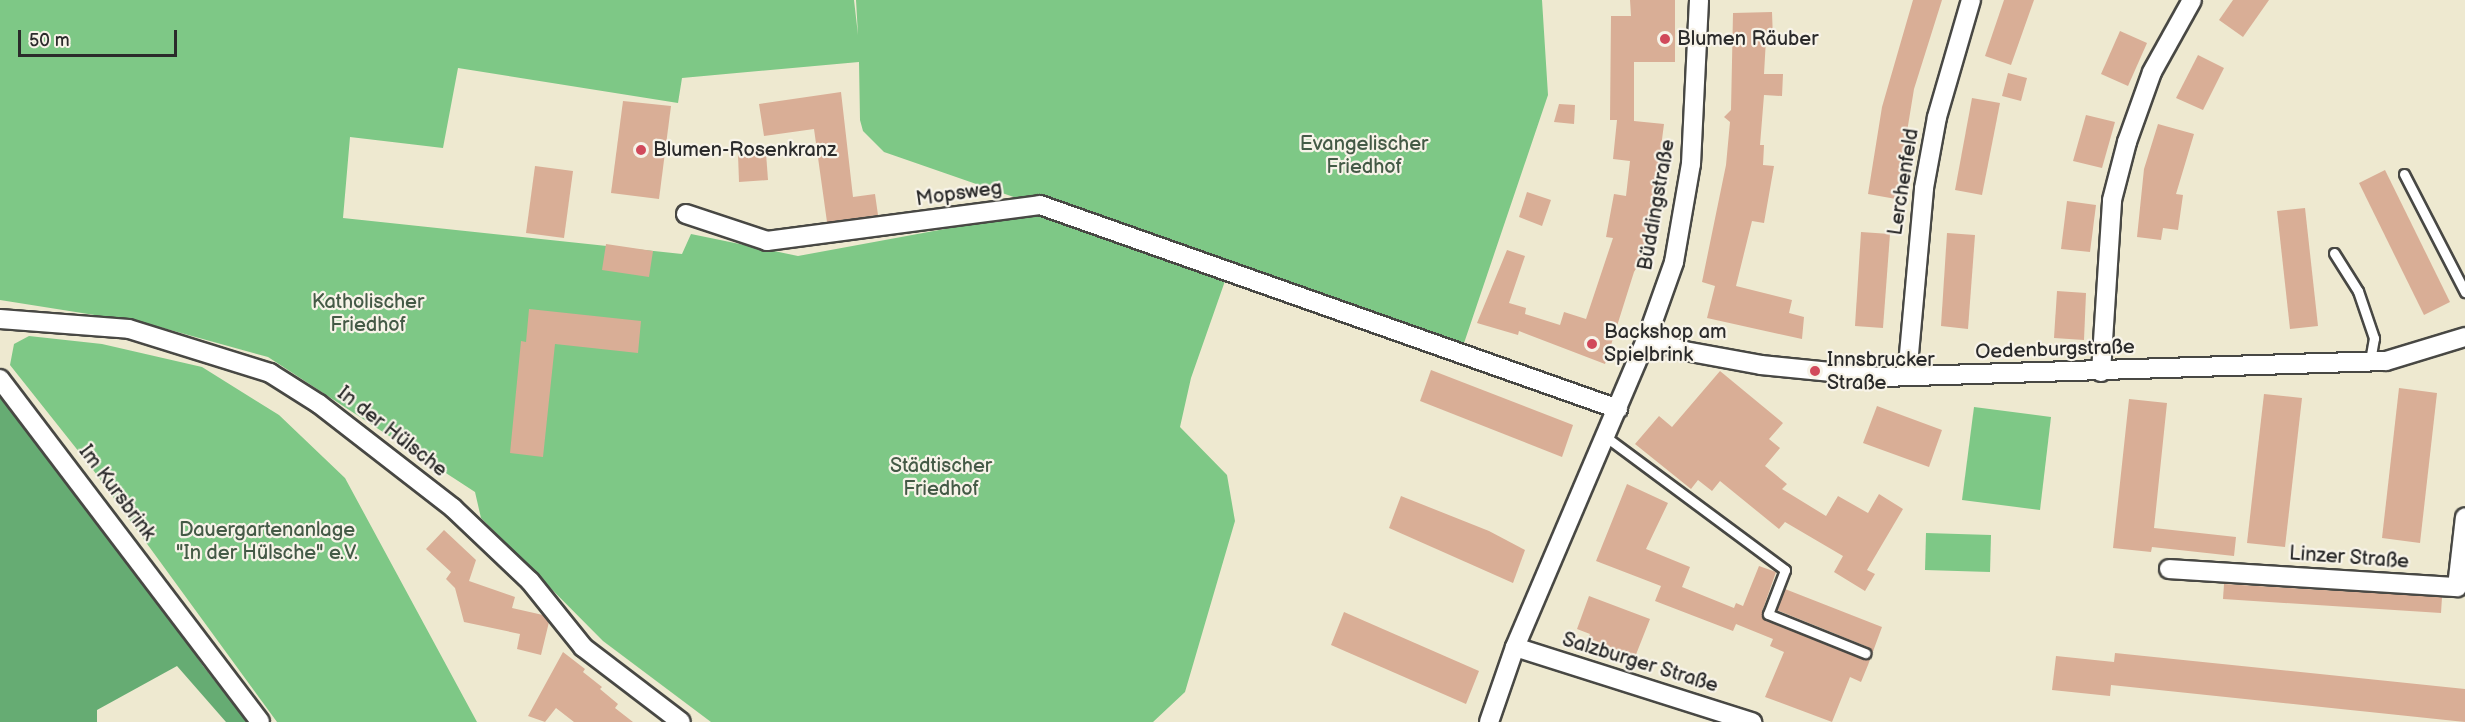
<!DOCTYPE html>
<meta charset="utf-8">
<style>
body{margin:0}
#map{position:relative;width:2465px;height:722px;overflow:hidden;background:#eee9d0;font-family:"Balsamiq Sans",sans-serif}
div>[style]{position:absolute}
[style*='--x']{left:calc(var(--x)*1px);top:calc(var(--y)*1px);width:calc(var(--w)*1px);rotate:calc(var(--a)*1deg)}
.green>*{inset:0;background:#7ec886}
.forest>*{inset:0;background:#66ac73}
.building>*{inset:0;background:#d9ae96}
.roads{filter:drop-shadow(2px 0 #484844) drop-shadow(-2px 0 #484844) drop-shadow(0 2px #484844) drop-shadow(0 -2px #484844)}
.service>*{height:9px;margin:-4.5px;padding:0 4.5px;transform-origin:4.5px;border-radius:4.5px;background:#fff}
.minor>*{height:18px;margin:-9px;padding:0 9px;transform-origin:9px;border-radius:9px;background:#fff}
.dots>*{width:16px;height:16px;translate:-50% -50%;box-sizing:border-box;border:3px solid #f7f3e8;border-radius:50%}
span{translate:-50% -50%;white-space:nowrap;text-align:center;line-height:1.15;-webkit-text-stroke:4.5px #f7f3e8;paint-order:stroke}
.poi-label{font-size:20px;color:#2b2b2b}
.left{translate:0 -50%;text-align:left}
.park-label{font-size:20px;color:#445a46}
.street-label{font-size:20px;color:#2b2b2b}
.scale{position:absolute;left:18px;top:30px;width:159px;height:27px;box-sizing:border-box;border:3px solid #2b2b2b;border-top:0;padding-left:8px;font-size:18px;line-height:21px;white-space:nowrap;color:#2b2b2b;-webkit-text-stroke:4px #f7f3e8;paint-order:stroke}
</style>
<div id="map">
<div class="green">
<div style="clip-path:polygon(0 0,854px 0,858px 35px,856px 0,1542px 0,1548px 95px,1461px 352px,884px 152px,863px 131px,860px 120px,859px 62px,682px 78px,678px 103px,458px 68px,443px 148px,350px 137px,343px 218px,682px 254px,691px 234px,798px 256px,1037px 212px,1225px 281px,1191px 378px,1180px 427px,1227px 475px,1235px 521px,1185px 692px,1153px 722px,711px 722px,603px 641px,481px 518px,475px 492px,268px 357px,145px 323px,0 300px)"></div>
<div style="clip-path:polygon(29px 336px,102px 344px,202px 367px,279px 415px,345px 478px,477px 722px,277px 722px,91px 467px,10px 365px,14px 344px)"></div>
<div style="clip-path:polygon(1974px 407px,2051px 417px,2040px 510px,1962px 500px)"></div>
<div style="clip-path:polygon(1926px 533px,1991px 535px,1990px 572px,1925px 570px)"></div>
</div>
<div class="forest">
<div style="clip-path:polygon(0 393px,69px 466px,203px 666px,248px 722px,226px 722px,177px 666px,97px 710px,97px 722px,0 722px)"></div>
</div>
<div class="building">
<div style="clip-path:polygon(1630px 0,1675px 0,1675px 62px,1634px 62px,1634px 121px,1664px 124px,1654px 201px,1658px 202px,1650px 245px,1634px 272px,1605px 364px,1519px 331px,1518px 335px,1477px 323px,1507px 250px,1525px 256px,1509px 303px,1526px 308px,1525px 314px,1560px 325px,1564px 312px,1586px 319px,1613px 238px,1606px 237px,1614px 194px,1626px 196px,1630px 161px,1613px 159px,1617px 120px,1610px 120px,1611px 16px,1631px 16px)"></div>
<div style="clip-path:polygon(1913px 0,1942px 0,1914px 89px,1896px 199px,1868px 194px,1882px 107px)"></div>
<div style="clip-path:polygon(2004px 0,2034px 0,2011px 65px,1985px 56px)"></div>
<div style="clip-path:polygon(2233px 0,2269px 0,2243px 37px,2219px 20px)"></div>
<div style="clip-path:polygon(1772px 12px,1773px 39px,1766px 39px,1764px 74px,1783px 74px,1782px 96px,1764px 95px,1760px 145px,1764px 145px,1763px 165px,1774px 166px,1764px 223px,1752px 221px,1736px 286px,1792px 300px,1789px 313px,1804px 317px,1802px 339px,1707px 318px,1715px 286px,1702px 282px,1726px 165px,1730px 122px,1724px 117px,1731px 110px,1733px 13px)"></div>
<div style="clip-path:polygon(2120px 31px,2147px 43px,2128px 86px,2101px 74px)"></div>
<div style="clip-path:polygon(2198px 55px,2224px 68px,2203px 110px,2176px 98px)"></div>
<div style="clip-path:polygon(2008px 73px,2027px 78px,2021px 101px,2002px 96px)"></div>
<div style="clip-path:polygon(841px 92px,853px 197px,875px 194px,878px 215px,827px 222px,814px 129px,764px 136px,759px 104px)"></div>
<div style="clip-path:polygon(1972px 98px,2000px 103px,1982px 195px,1955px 190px)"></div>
<div style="clip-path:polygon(623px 101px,671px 106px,659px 199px,611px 193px)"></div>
<div style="clip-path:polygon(1559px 104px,1575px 105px,1574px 124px,1554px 122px)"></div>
<div style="clip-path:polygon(2086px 115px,2115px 122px,2102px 168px,2073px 161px)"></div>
<div style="clip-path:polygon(2158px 124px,2194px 134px,2176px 194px,2183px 195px,2178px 230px,2163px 228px,2161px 240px,2137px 237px,2144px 169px)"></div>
<div style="clip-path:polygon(766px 153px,768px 180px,739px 182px,738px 154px)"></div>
<div style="clip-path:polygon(535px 166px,573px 171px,564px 238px,526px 233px)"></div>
<div style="clip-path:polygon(2385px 170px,2450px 302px,2424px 315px,2359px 183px)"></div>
<div style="clip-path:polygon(1527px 192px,1551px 200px,1542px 226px,1519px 217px)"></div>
<div style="clip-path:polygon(2067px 201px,2096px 205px,2090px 252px,2061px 249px)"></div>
<div style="clip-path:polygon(2305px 208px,2318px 326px,2290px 329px,2277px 211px)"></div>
<div style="clip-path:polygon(1861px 232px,1890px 234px,1883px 328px,1855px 326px)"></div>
<div style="clip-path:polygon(1947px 233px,1975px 235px,1968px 329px,1941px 326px)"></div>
<div style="clip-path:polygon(606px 244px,653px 251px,649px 277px,602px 270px)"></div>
<div style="clip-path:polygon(2057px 291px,2086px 293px,2084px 340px,2054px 338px)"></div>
<div style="clip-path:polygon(529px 309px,641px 321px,638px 353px,555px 344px,543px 457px,510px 453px,521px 341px,526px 342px)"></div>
<div style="clip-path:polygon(1431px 370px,1573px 425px,1562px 457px,1420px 401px)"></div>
<div style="clip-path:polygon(1720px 371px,1783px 423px,1769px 439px,1780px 448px,1765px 466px,1787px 484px,1782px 489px,1826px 516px,1838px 496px,1868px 513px,1879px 494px,1903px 509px,1867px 570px,1875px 574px,1865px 591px,1834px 572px,1843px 556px,1785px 522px,1779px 529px,1720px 481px,1712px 491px,1698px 480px,1691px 489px,1635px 444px,1659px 416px,1672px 427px)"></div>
<div style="clip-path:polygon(2399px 388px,2437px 393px,2420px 543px,2382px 538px)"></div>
<div style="clip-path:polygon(2264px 394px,2302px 398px,2285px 547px,2247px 543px)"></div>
<div style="clip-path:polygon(2129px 399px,2167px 403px,2154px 528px,2236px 537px,2234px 556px,2152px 547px,2151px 552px,2113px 548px)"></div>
<div style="clip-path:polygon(1877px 406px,1942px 430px,1929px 467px,1863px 443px)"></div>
<div style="clip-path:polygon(1627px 484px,1668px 503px,1646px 549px,1690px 567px,1682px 587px,1734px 608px,1736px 603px,1743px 606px,1759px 566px,1776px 572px,1762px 612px,1765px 620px,1865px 660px,1871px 655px,1868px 647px,1777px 610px,1785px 589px,1882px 627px,1868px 665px,1861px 682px,1850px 677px,1832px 722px,1765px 697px,1784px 652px,1770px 646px,1773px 639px,1736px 624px,1733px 631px,1655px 601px,1661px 586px,1596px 561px)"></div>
<div style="clip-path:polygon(1401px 496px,1489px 531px,1525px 550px,1513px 583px,1389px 528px)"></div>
<div style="clip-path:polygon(444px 530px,476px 560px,469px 581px,515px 597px,512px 608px,543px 615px,549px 622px,541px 655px,517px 649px,520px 634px,464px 622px,455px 588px,446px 579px,451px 572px,426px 549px)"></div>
<div style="clip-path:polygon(2224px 584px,2442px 597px,2441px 613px,2223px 599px)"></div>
<div style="clip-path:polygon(1589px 596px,1650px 619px,1635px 657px,1588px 638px,1590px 634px,1577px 629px)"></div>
<div style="clip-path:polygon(1344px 612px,1479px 671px,1466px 704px,1331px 645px)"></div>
<div style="clip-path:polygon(563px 652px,585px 669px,583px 672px,602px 687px,600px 689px,618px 704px,615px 708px,633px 722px,574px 722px,556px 708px,545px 722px,528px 716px)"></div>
<div style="clip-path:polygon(2115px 653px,2465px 689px,2465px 722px,2111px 685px,2110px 696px,2052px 690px,2056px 656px,2114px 662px)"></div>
</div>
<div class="roads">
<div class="service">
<div style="--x:2404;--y:174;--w:133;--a:62.7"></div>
<div style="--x:2334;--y:253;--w:45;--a:57.7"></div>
<div style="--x:2358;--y:291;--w:50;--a:71.2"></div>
<div style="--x:2374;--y:338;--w:23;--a:100"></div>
<div style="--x:1606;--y:437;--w:223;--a:36.6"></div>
<div style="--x:1785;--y:570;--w:47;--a:111.1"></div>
<div style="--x:1768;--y:614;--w:105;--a:21.9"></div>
</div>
<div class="minor">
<div style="--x:686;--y:214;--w:85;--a:18.4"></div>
<div style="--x:767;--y:241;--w:275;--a:-7.5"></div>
<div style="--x:1040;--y:205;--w:613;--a:19.44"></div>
<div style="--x:0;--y:319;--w:129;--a:4.4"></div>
<div style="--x:129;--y:329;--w:148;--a:17.3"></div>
<div style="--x:270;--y:373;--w:58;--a:32.3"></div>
<div style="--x:319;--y:404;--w:170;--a:37.8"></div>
<div style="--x:453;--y:508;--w:106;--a:43.5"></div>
<div style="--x:530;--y:581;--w:85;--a:51.2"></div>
<div style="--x:583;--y:647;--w:123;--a:37.4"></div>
<div style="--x:1647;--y:338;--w:40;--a:18.9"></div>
<div style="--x:1685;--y:351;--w:77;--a:10.4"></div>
<div style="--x:1761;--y:365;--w:122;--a:5.7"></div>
<div style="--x:1882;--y:377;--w:504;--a:-1.82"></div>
<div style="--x:2386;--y:361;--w:83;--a:-16.9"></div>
<div style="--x:2101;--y:372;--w:172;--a:-86.3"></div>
<div style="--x:2112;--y:200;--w:60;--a:-75.5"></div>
<div style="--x:2127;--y:142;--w:74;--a:-70.3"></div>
<div style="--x:2152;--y:72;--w:82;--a:-60.9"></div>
<div style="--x:1907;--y:376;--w:189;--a:-84.8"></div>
<div style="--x:1924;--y:188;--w:72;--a:-79.6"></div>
<div style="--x:1937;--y:117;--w:122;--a:-73.8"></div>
<div style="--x:0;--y:379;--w:430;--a:52.8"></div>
<div style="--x:2169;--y:569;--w:289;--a:3.6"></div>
<div style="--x:2457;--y:587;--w:70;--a:-83.5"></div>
<div style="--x:1515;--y:647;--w:249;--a:17.6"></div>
<div style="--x:1489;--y:722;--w:79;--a:-70.9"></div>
<div style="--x:1515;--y:647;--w:336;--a:-66.9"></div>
<div style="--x:1647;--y:338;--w:81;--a:-70.4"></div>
<div style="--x:1674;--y:262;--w:99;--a:-80.2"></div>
<div style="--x:1691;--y:164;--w:164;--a:-87.2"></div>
</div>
</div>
<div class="dots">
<div style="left:1665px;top:39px;background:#d1495b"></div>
<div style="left:641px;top:150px;background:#d1495b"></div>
<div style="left:1592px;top:344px;background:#d1495b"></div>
<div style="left:1815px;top:371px;background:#d1495b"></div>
</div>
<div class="poi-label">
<span class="left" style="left:1677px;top:39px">Blumen Räuber</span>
<span class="left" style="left:653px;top:150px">Blumen-Rosenkranz</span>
<span class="left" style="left:1604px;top:344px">Backshop am<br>Spielbrink</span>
<span class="left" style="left:1827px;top:372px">Innsbrucker<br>Straße</span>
</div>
<div class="park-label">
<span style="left:1364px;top:156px">Evangelischer<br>Friedhof</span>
<span style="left:368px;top:314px">Katholischer<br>Friedhof</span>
<span style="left:941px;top:478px">Städtischer<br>Friedhof</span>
<span style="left:267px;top:542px">Dauergartenanlage<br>"In der Hülsche" e.V.</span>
</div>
<div class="street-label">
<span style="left:1904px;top:182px;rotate:-81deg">Lerchenfeld</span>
<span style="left:959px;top:194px;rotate:-8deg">Mopsweg</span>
<span style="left:1657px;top:205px;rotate:-80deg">Büddingstraße</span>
<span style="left:2055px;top:350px;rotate:-2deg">Oedenburgstraße</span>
<span style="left:392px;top:432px;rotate:38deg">In der Hülsche</span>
<span style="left:117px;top:493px;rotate:53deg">Im Kursbrink</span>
<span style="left:2349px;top:558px;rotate:4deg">Linzer Straße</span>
<span style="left:1640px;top:663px;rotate:17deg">Salzburger Straße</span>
</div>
<div class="scale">50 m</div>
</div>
